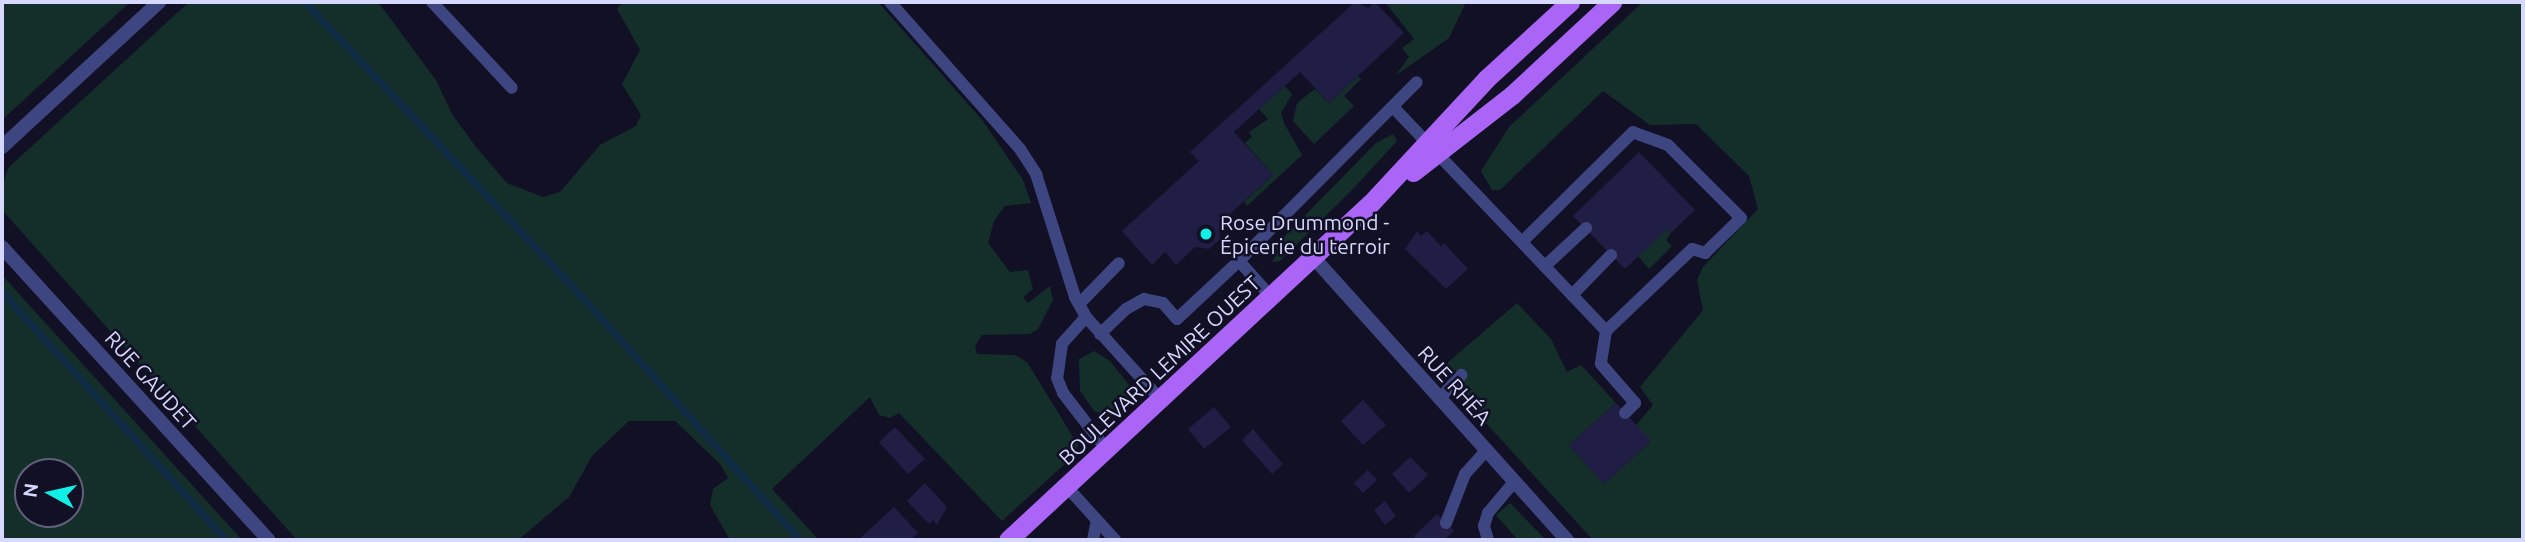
<!DOCTYPE html>
<meta charset="utf-8">
<style>
body{margin:0}
#map{position:relative;width:2525px;height:542px;overflow:hidden;background:#111025;font-family:Ubuntu,sans-serif}
div>[style]{position:absolute}
[style*='--x']{left:calc(var(--x)*1px);top:calc(var(--y)*1px);width:calc(var(--w)*1px);rotate:calc(var(--a)*1deg)}
.green>*{inset:0;background:#142f2a}
.stream>*{height:7px;margin:-3.5px;padding:0 3.5px;transform-origin:3.5px;border-radius:3.5px;background:#0f2b45}
.building>*{inset:0;background:#201e45}
.service>*{height:12px;margin:-6px;padding:0 6px;transform-origin:6px;border-radius:6px;background:#3e4681}
.minor>*{height:14px;margin:-7px;padding:0 7px;transform-origin:7px;border-radius:7px;background:#3e4681}
.primary>*{height:19px;margin:-9.5px;padding:0 9.5px;transform-origin:9.5px;border-radius:9.5px;background:#aa65f6}
.dots>*{width:19px;height:19px;translate:-50% -50%;box-sizing:border-box;border:4px solid #111025;border-radius:50%}
span{translate:-50% -50%;white-space:nowrap;text-align:center;line-height:1.15;-webkit-text-stroke:5px #111025;paint-order:stroke}
.poi-label{font-size:21px;color:#d7d8fd}
.left{translate:0 -50%;text-align:left}
.street-label{font-size:21px;color:#d7d8fd}
.frame{position:absolute;inset:0;border:4px solid #d7d8fd;pointer-events:none}
.north{position:absolute;left:14px;top:458px;width:70px;height:70px;box-sizing:border-box;background:#111025;border:2px solid #60607b;border-radius:50%;rotate:278deg;font-size:19px;font-weight:700;line-height:28px;text-align:center;color:#d7d8fd}
.north::after{content:'';display:block;margin:auto;width:24px;height:32px;background:#0ff1e6;clip-path:polygon(50% 0,100% 100%,50% 72%,0 100%)}
</style>
<div id="map">
<div class="green">
<div style="clip-path:polygon(2px 2px,130px 2px,2px 120px)"></div>
<div style="clip-path:polygon(189px 2px,378px 2px,436px 80px,452px 114px,476px 147px,507px 183px,543px 197px,560px 192px,600px 145px,636px 126px,641px 115px,622px 84px,640px 50px,617px 9px,621px 3px,878px 2px,983px 121px,1023px 180px,1031px 203px,1005px 206px,994px 221px,988px 243px,1010px 272px,1028px 270px,1033px 289px,1023px 297px,1028px 303px,1050px 286px,1053px 300px,1038px 329px,1030px 334px,982px 335px,975px 346px,977px 354px,1015px 355px,1027px 362px,1078px 445px,1076px 454px,1002px 521px,899px 413px,890px 418px,879px 415px,870px 397px,772px 489px,819px 540px,730px 540px,710px 505px,713px 489px,728px 478px,720px 464px,675px 421px,629px 421px,592px 456px,569px 497px,518px 540px,297px 540px,2px 210px,2px 186px,9px 167px)"></div>
<div style="clip-path:polygon(1385px 2px,1466px 2px,1449px 38px,1395px 76px,1409px 57px,1402px 48px,1414px 39px)"></div>
<div style="clip-path:polygon(1643px 2px,2523px 2px,2523px 540px,1593px 540px,1463px 398px,1460px 371px,1439px 370px,1517px 303px,1551px 339px,1567px 372px,1581px 365px,1616px 403px,1569px 445px,1604px 484px,1650px 442px,1636px 425px,1653px 405px,1640px 387px,1703px 310px,1697px 280px,1703px 267px,1758px 209px,1749px 176px,1696px 124px,1650px 125px,1603px 91px,1500px 190px,1492px 190px,1481px 171px,1509px 127px)"></div>
<div style="clip-path:polygon(1358px 76px,1361px 79px,1344px 96px,1354px 106px,1314px 144px,1293px 121px,1297px 103px,1315px 89px,1329px 103px)"></div>
<div style="clip-path:polygon(1285px 86px,1292px 94px,1281px 113px,1284px 123px,1302px 155px,1247px 206px,1244px 202px,1273px 175px,1245px 143px,1252px 137px,1249px 132px,1268px 119px,1259px 109px)"></div>
<div style="clip-path:polygon(1393px 134px,1397px 141px,1352px 190px,1280px 261px,1272px 262px,1278px 251px,1274px 247px,1376px 143px)"></div>
<div style="clip-path:polygon(1667px 229px,1671px 233px,1666px 240px,1672px 246px,1649px 269px,1638px 256px)"></div>
<div style="clip-path:polygon(evenodd,2px 275px,242px 540px,2px 540px,2px 275px,28px 472px,70px 472px,70px 514px,28px 514px,28px 472px)"></div>
<div style="clip-path:polygon(1094px 351px,1110px 361px,1133px 390px,1127px 404px,1111px 415px,1095px 412px,1080px 391px,1079px 359px)"></div>
<div style="clip-path:polygon(1510px 503px,1546px 540px,1518px 540px,1496px 515px)"></div>
</div>
<div class="stream">
<div style="--x:305;--y:2;--w:405;--a:46.8"></div>
<div style="--x:582;--y:297;--w:326;--a:48.1"></div>
<div style="--x:2;--y:292;--w:334;--a:47.9"></div>
</div>
<div class="building">
<div style="clip-path:polygon(1355px 2px,1368px 8px,1375px 2px,1404px 33px,1329px 103px,1300px 72px,1234px 132px,1273px 175px,1220px 223px,1220px 239px,1209px 249px,1195px 247px,1176px 265px,1165px 252px,1152px 265px,1122px 231px,1199px 161px,1190px 152px)"></div>
<div style="clip-path:polygon(1639px 152px,1695px 210px,1671px 233px,1667px 229px,1625px 269px,1573px 216px)"></div>
<div style="clip-path:polygon(1417px 231px,1421px 236px,1427px 231px,1441px 246px,1444px 243px,1468px 269px,1446px 289px,1405px 249px)"></div>
<div style="clip-path:polygon(1363px 400px,1386px 425px,1363px 445px,1341px 421px)"></div>
<div style="clip-path:polygon(1616px 403px,1651px 441px,1604px 484px,1569px 445px)"></div>
<div style="clip-path:polygon(1214px 407px,1231px 427px,1204px 449px,1188px 429px)"></div>
<div style="clip-path:polygon(895px 427px,925px 459px,908px 474px,879px 442px)"></div>
<div style="clip-path:polygon(1253px 429px,1283px 464px,1272px 474px,1242px 440px)"></div>
<div style="clip-path:polygon(1410px 457px,1428px 475px,1409px 493px,1392px 474px)"></div>
<div style="clip-path:polygon(1368px 470px,1377px 480px,1363px 493px,1354px 483px)"></div>
<div style="clip-path:polygon(925px 483px,947px 507px,937px 525px,933px 520px,929px 524px,907px 501px)"></div>
<div style="clip-path:polygon(1385px 501px,1396px 516px,1385px 525px,1374px 510px)"></div>
<div style="clip-path:polygon(894px 507px,918px 533px,911px 540px,858px 540px)"></div>
<div style="clip-path:polygon(1437px 514px,1454px 531px,1444px 540px,1418px 540px,1414px 536px)"></div>
</div>
<div class="service">
<div style="--x:432;--y:2;--w:117;--a:47.1"></div>
<div style="--x:890;--y:2;--w:196;--a:48.5"></div>
<div style="--x:1020;--y:149;--w:30;--a:57"></div>
<div style="--x:1036;--y:174;--w:129;--a:72.4"></div>
<div style="--x:1075;--y:297;--w:23;--a:61"></div>
<div style="--x:1086;--y:317;--w:112;--a:47.9"></div>
<div style="--x:1393;--y:107;--w:309;--a:46.4"></div>
<div style="--x:1606;--y:331;--w:119;--a:-43.6"></div>
<div style="--x:1692;--y:249;--w:14;--a:17"></div>
<div style="--x:1705;--y:253;--w:50;--a:-44.2"></div>
<div style="--x:1741;--y:218;--w:103;--a:-135"></div>
<div style="--x:1668;--y:145;--w:37;--a:-160"></div>
<div style="--x:1633;--y:132;--w:156;--a:135.3"></div>
<div style="--x:1545;--y:266;--w:56;--a:-42.8"></div>
<div style="--x:1572;--y:295;--w:56;--a:-45.7"></div>
<div style="--x:1271;--y:297;--w:48;--a:-131.6"></div>
<div style="--x:1239;--y:261;--w:252;--a:-45.2"></div>
<div style="--x:1079;--y:304;--w:57;--a:-45.7"></div>
<div style="--x:1086;--y:317;--w:36;--a:132"></div>
<div style="--x:1062;--y:344;--w:34;--a:98"></div>
<div style="--x:1057;--y:378;--w:16;--a:68"></div>
<div style="--x:1063;--y:393;--w:72;--a:52.3"></div>
<div style="--x:1606;--y:331;--w:33;--a:99"></div>
<div style="--x:1601;--y:364;--w:52;--a:48.9"></div>
<div style="--x:1635;--y:403;--w:14;--a:135"></div>
<div style="--x:1100;--y:334;--w:36;--a:-44"></div>
<div style="--x:1126;--y:309;--w:21;--a:-29"></div>
<div style="--x:1144;--y:299;--w:19;--a:12"></div>
<div style="--x:1163;--y:303;--w:21;--a:49"></div>
<div style="--x:1177;--y:319;--w:85;--a:-43.1"></div>
<div style="--x:1439;--y:399;--w:33;--a:-47"></div>
<div style="--x:1067;--y:487;--w:72;--a:47.8"></div>
<div style="--x:1446;--y:523;--w:53;--a:-68.8"></div>
<div style="--x:1465;--y:474;--w:31;--a:-48"></div>
<div style="--x:1093;--y:540;--w:20;--a:-79"></div>
<div style="--x:1488;--y:540;--w:15;--a:-106"></div>
<div style="--x:1484;--y:526;--w:14;--a:-73"></div>
<div style="--x:1488;--y:513;--w:40;--a:-50"></div>
</div>
<div class="minor">
<div style="--x:2;--y:147;--w:214;--a:-42.7"></div>
<div style="--x:2;--y:247;--w:396;--a:47.7"></div>
<div style="--x:1314;--y:258;--w:379;--a:48.1"></div>
</div>
<div class="primary">
<div style="--x:1413;--y:172;--w:125;--a:-37.9"></div>
<div style="--x:1512;--y:95;--w:137;--a:-42.9"></div>
<div style="--x:1008;--y:540;--w:494;--a:-42.9"></div>
<div style="--x:1370;--y:204;--w:171;--a:-47.1"></div>
<div style="--x:1486;--y:79;--w:114;--a:-42.5"></div>
</div>
<div class="dots">
<div style="left:1206px;top:234px;background:#0ff1e6"></div>
</div>
<div class="poi-label">
<span class="left" style="left:1220px;top:234px">Rose Drummond -<br>Épicerie du terroir</span>
</div>
<div class="street-label">
<span style="left:1159px;top:370px;rotate:-43deg">BOULEVARD LEMIRE OUEST</span>
<span style="left:151px;top:380px;rotate:48deg">RUE GAUDET</span>
<span style="left:1455px;top:385px;rotate:48deg">RUE RHÉA</span>
</div>
<div class="frame"></div>
<div class="north">N</div>
</div>
